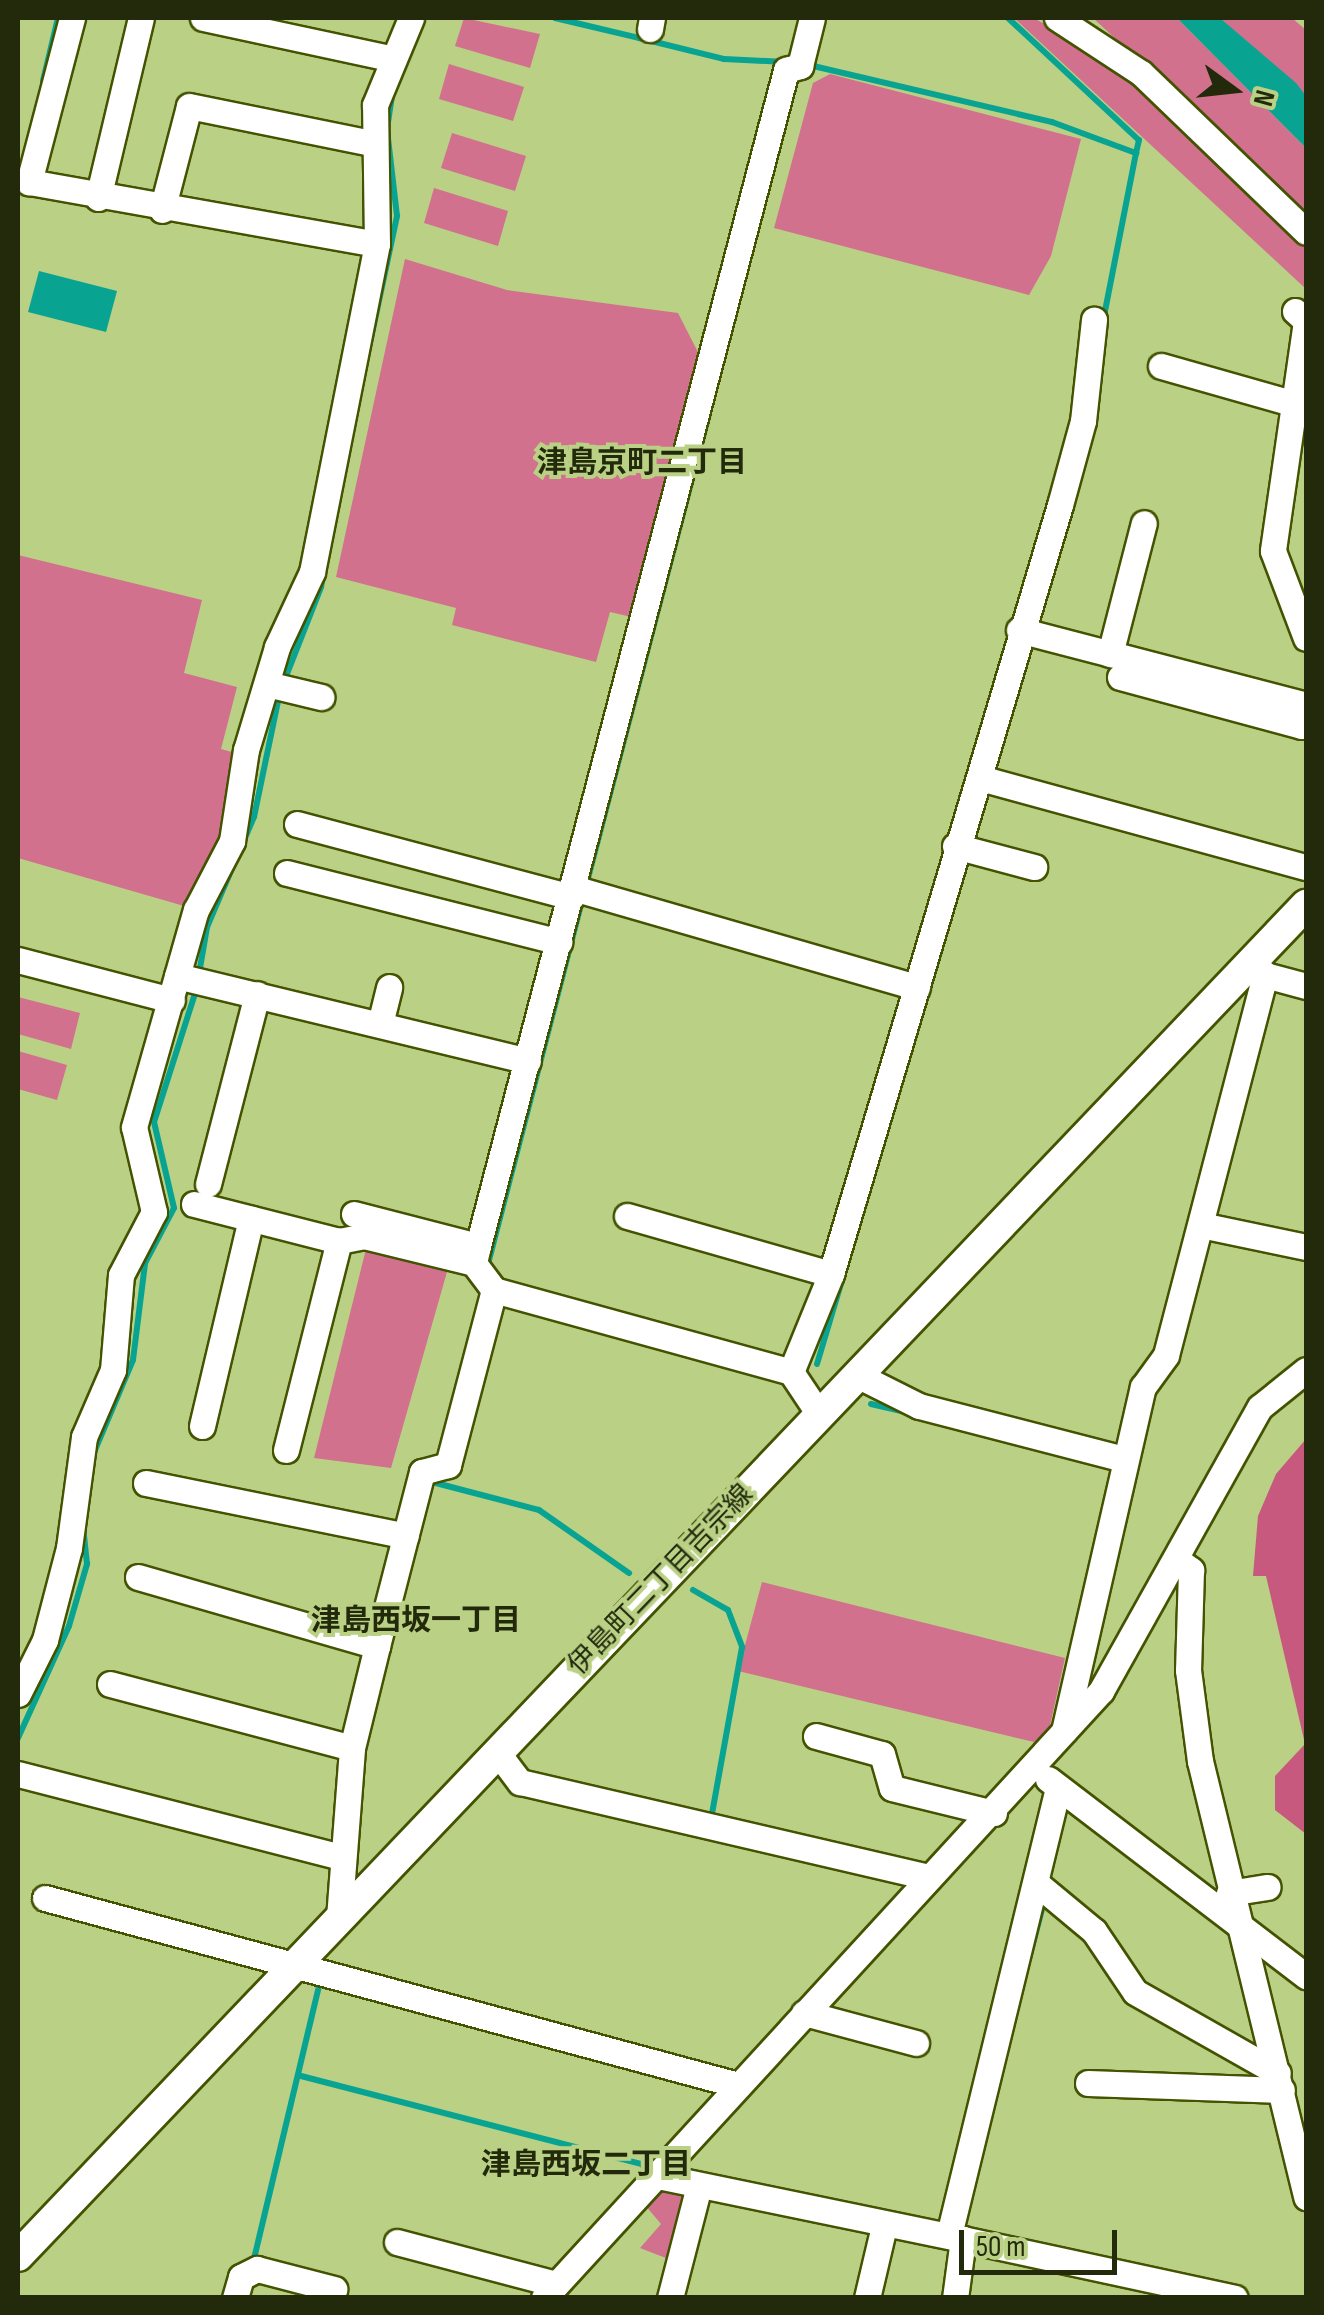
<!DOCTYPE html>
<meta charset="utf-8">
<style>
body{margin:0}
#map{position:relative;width:1324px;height:2315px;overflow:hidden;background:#bad085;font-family:"Sofia Sans Condensed","Noto Sans JP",sans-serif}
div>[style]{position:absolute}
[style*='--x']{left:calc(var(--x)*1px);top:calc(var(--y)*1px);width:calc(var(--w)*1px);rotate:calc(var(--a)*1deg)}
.green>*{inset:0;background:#d1718e}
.forest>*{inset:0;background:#c6597d}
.water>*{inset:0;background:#09a392}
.stream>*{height:6px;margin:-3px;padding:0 3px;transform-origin:3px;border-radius:3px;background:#09a392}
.roads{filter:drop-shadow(2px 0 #435300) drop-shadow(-2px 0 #435300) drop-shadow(0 2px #435300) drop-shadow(0 -2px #435300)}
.minor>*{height:25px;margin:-12.5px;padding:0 12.5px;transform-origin:12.5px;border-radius:12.5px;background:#fff}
.tertiary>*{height:30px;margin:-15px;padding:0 15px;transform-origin:15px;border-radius:15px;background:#fff}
span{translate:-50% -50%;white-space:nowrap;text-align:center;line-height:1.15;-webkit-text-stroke:8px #bad085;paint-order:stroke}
.street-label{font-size:28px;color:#222a0b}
.neighbourhood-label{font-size:30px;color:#222a0b;font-weight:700}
.frame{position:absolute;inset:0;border:20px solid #222a0b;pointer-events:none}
.north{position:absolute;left:1184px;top:40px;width:100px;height:100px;-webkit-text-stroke:8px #bad085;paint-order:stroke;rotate:105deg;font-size:28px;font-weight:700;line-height:40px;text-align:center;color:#222a0b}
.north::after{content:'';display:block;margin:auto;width:35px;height:45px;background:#222a0b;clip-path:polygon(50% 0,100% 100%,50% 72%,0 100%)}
.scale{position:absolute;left:959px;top:2230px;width:158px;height:45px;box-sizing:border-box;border:5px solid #222a0b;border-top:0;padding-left:12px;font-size:30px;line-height:35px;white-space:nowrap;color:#222a0b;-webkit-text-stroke:8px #bad085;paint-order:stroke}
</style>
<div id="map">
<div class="green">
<div style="clip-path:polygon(464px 18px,540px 34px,530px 68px,455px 46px)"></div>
<div style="clip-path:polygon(1014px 18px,1034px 18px,1137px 79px,1306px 245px,1306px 289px)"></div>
<div style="clip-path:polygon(1093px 18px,1177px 18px,1306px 148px,1306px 215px)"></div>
<div style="clip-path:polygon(1220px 18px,1292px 18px,1306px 30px,1306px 96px)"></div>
<div style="clip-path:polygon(449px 64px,524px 87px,513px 121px,439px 99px)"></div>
<div style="clip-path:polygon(830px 74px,1081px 139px,1051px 256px,1029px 295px,774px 228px,813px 83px)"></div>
<div style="clip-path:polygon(452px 133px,526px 156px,515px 191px,441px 168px)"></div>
<div style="clip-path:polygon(434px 188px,508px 211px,498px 246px,424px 223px)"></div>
<div style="clip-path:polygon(405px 259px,507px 290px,678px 313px,702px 360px,636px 618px,610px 612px,596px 662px,452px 625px,456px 608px,336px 577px)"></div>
<div style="clip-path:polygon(18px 555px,202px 600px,184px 673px,237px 687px,221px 749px,239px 754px,236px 803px,191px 908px,18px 858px)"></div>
<div style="clip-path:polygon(18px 997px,80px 1013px,71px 1049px,18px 1034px)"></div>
<div style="clip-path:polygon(18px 1051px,67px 1065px,57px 1100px,18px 1089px)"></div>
<div style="clip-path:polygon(367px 1245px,449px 1265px,391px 1468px,314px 1458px)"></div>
<div style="clip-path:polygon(762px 1582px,1065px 1658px,1049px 1730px,1034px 1742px,738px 1671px)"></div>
<div style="clip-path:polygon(663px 2186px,689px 2192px,671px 2260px,640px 2248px,661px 2224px,645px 2205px)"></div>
</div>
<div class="forest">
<div style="clip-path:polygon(1306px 1439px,1306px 1834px,1275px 1810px,1275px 1776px,1305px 1744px,1266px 1576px,1253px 1576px,1258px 1516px,1276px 1474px)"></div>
</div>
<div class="water">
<div style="clip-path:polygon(1177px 18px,1220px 18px,1296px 83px,1306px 96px,1306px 148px)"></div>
<div style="clip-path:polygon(39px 271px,117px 291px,106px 332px,28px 312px)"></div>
</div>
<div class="stream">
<div style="--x:555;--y:18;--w:86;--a:13.4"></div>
<div style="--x:1008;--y:18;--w:179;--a:43"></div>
<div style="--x:1139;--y:140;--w:13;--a:103"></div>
<div style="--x:642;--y:29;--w:9;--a:108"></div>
<div style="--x:639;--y:38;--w:88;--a:13.9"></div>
<div style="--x:724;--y:59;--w:61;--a:2.8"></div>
<div style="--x:809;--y:65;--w:250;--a:13.2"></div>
<div style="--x:1052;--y:122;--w:90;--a:20.3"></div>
<div style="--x:1136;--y:153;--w:171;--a:101.1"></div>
<div style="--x:43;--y:81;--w:65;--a:-76.6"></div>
<div style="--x:363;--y:376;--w:164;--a:-78"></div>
<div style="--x:397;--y:216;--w:88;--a:-96.6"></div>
<div style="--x:387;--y:129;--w:40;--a:-81.5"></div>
<div style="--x:285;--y:679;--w:99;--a:-68.6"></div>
<div style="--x:321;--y:587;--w:102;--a:-78.7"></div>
<div style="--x:586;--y:886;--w:488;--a:-75.4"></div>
<div style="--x:199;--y:974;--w:48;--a:-80.3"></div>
<div style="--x:207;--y:927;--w:120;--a:-66.9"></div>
<div style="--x:254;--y:817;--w:124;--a:-78.3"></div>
<div style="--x:487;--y:1268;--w:382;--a:-75.5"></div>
<div style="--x:817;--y:1364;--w:434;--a:-73.4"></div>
<div style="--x:871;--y:1404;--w:39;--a:13"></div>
<div style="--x:92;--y:1457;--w:105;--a:-67.1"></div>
<div style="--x:133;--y:1360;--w:98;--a:-82.9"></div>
<div style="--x:145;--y:1263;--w:62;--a:-62.2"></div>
<div style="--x:174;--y:1208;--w:88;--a:-103.1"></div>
<div style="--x:154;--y:1122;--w:142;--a:-72.3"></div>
<div style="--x:432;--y:1482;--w:111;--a:14.7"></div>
<div style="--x:539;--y:1510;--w:110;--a:35"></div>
<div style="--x:693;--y:1590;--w:40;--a:29.7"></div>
<div style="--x:728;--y:1610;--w:40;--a:69"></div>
<div style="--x:742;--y:1647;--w:176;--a:100.2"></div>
<div style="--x:18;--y:1738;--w:123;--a:-65.5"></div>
<div style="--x:69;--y:1626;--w:65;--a:-73.8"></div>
<div style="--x:87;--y:1564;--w:36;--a:-96"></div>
<div style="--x:1029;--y:1959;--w:63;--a:-75.3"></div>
<div style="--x:301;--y:2076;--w:355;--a:14.5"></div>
<div style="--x:253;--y:2263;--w:290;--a:-76.6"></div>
</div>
<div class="roads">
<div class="minor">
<div style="--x:72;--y:18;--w:170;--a:104.7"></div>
<div style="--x:29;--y:182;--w:353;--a:10.1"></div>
<div style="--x:203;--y:18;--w:190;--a:12.1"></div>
<div style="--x:1057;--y:18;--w:100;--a:33.2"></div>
<div style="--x:1141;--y:73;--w:229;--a:43.9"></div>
<div style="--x:650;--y:29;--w:11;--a:-80"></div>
<div style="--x:98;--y:198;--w:185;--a:-76.6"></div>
<div style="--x:162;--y:210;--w:107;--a:-75.4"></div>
<div style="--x:189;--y:106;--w:186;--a:11.5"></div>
<div style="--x:1295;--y:311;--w:15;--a:42"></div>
<div style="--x:1306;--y:321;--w:232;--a:98.2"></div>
<div style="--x:1273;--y:551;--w:93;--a:69.2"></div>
<div style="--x:1161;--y:366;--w:136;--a:15.8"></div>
<div style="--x:1019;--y:630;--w:297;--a:14.6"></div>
<div style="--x:1110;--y:654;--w:135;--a:-75.5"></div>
<div style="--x:1120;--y:677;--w:188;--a:15.1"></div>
<div style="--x:1301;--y:726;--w:8;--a:-50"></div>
<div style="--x:267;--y:684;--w:56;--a:13.5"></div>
<div style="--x:980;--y:778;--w:338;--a:15.3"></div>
<div style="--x:297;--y:824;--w:284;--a:14.9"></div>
<div style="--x:955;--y:846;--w:82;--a:14.9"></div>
<div style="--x:287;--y:873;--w:281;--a:14.2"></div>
<div style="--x:573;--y:888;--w:358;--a:16.1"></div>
<div style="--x:18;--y:960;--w:159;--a:14.6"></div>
<div style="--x:1265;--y:975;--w:42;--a:15"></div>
<div style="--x:177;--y:976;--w:361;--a:13.6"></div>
<div style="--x:380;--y:1024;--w:38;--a:-76"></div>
<div style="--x:208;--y:1184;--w:196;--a:-75.5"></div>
<div style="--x:194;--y:1204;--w:150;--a:14.3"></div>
<div style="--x:354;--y:1214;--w:128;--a:14.5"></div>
<div style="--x:627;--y:1216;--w:212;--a:15.9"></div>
<div style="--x:1201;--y:1225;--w:107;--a:11.8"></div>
<div style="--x:494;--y:1290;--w:34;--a:-127"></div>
<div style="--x:474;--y:1263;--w:17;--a:-77"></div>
<div style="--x:478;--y:1246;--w:1216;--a:-75.32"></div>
<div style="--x:786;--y:70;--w:15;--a:-16"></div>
<div style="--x:800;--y:66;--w:49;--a:-76"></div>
<div style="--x:791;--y:1372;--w:106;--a:-67.8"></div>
<div style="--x:831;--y:1274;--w:802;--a:-73.42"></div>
<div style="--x:1060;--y:505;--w:87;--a:-74.7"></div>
<div style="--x:1083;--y:421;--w:102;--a:-83.8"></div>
<div style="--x:857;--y:1375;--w:69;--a:26.6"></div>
<div style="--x:919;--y:1406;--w:212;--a:14.5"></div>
<div style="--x:202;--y:1426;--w:213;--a:-76.7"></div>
<div style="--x:286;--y:1450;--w:216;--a:-75.8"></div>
<div style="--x:339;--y:1241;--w:25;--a:-11"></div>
<div style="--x:364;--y:1236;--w:113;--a:13.8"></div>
<div style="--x:146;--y:1483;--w:265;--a:11.5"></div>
<div style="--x:1176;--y:1559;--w:19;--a:36"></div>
<div style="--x:1191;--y:1570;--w:100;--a:91.7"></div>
<div style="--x:1188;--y:1670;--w:92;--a:82.5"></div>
<div style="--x:1200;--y:1761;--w:449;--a:76.3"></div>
<div style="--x:138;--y:1577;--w:249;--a:16.1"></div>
<div style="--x:110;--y:1684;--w:250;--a:14.8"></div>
<div style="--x:18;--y:1694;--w:60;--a:-63.4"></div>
<div style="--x:45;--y:1640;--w:95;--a:-75.4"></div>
<div style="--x:69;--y:1548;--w:112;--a:-82.3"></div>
<div style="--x:84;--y:1437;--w:73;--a:-66.6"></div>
<div style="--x:113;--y:1370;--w:95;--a:-85.2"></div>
<div style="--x:121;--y:1275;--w:71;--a:-62.4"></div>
<div style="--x:154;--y:1212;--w:87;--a:-103.2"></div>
<div style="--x:134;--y:1127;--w:226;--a:-74.1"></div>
<div style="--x:196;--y:910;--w:78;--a:-62.4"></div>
<div style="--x:232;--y:841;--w:92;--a:-81.3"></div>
<div style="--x:246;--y:750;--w:108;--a:-73.2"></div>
<div style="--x:277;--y:647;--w:83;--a:-65"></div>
<div style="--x:312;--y:572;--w:334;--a:-78.8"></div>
<div style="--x:377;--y:244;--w:139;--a:-90.8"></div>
<div style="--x:375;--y:105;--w:94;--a:-67.5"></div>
<div style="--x:1064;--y:1731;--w:353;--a:-77.1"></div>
<div style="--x:1143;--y:1387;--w:39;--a:-54"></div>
<div style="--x:1166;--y:1355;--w:393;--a:-75.4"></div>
<div style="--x:1265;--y:975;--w:20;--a:-131"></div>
<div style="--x:816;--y:1736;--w:68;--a:15.3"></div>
<div style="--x:882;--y:1754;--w:35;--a:74"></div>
<div style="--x:892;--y:1788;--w:105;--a:13.8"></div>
<div style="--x:497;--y:1752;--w:38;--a:53"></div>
<div style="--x:520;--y:1782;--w:420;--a:13.1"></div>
<div style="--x:18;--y:1774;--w:329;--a:14.4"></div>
<div style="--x:1048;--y:1779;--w:325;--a:37.4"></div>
<div style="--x:1041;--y:1887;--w:69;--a:39.7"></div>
<div style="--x:1094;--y:1931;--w:73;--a:56.1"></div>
<div style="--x:1135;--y:1992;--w:164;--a:29.5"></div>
<div style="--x:1229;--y:1893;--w:39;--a:-9"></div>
<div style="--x:45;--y:1898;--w:718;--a:15.1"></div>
<div style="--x:339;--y:1918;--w:170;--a:-85.6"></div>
<div style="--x:352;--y:1748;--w:105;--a:-76.2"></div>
<div style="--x:377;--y:1646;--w:180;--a:-75.5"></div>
<div style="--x:422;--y:1472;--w:27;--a:-15"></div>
<div style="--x:448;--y:1465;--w:181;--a:-75.3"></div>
<div style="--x:494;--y:1290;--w:308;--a:15.4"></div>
<div style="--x:791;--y:1372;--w:50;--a:56.3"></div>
<div style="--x:804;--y:2013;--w:116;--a:15"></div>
<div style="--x:1088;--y:2083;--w:194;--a:2.1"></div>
<div style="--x:653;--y:2175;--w:317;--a:11.7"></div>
<div style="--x:963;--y:2239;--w:60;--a:97.7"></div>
<div style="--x:949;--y:2235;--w:459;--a:-76.3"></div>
<div style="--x:963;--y:2239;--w:278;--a:12.2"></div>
<div style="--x:397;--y:2242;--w:164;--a:14.8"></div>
<div style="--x:235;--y:2298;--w:22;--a:-74"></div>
<div style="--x:241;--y:2277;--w:18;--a:-27"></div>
<div style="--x:257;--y:2269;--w:80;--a:14.6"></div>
<div style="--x:544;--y:2298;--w:824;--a:-47.46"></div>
<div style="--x:1101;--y:1691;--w:325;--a:-60.8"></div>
<div style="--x:1260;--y:1407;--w:59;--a:-38.8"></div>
<div style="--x:670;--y:2298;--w:116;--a:-75.5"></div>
<div style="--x:867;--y:2298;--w:74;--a:-76.7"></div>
</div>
<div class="tertiary">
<div style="--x:18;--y:2256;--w:1867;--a:-46.37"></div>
</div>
</div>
<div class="street-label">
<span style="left:661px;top:1580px;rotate:-46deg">伊島町二丁目吉宗線</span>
</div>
<div class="neighbourhood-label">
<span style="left:642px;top:463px">津島京町二丁目</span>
<span style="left:416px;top:1621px">津島西坂一丁目</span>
<span style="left:586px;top:2165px">津島西坂二丁目</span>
</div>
<div class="frame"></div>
<div class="north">N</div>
<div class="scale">50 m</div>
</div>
